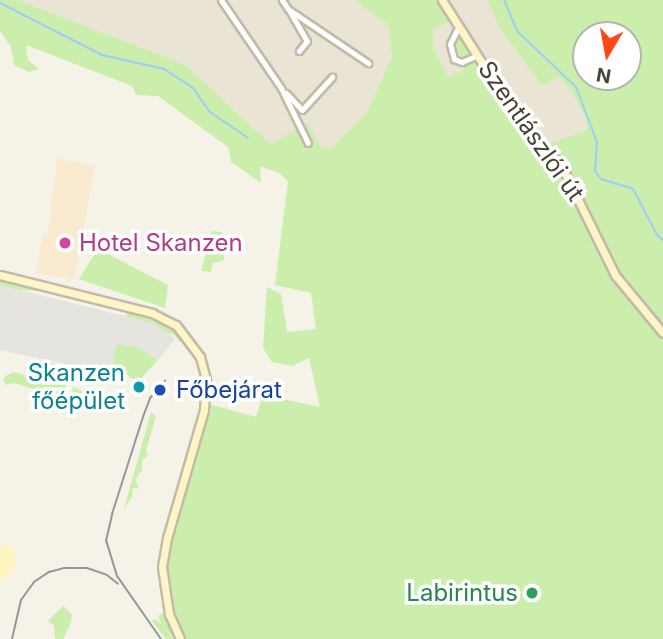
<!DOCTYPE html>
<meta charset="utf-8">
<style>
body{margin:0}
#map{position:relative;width:663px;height:639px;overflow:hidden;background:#f5f2e7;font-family:Inter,sans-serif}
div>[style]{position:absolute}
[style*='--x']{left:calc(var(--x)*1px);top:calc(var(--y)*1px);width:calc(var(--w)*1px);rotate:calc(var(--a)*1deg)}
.residential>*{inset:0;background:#eae4d5}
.commercial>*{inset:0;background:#f9ead0}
.green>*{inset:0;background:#cceeac}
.sand>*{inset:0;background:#fdf4bf}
.parking>*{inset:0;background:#e6e4df}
.stream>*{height:2px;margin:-1px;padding:0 1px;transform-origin:1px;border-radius:1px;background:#9dcdf8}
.roads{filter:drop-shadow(2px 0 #c2bba9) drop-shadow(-2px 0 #c2bba9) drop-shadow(0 2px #c2bba9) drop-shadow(0 -2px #c2bba9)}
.street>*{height:5px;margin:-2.5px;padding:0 2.5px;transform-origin:2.5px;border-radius:2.5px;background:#fff}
.secondary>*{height:7px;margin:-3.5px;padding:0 3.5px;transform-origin:3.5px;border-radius:3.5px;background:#fff5c7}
.tram>*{height:2px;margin:-1px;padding:0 1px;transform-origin:1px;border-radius:1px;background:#979797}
.dots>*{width:19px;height:19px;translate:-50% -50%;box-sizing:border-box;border:4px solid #fff;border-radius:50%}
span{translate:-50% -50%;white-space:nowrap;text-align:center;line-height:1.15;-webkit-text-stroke:7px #fff;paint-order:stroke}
.street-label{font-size:24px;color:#494335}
.hotel-label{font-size:24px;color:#b23c85}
.left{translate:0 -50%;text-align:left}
.culture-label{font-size:24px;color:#0d838f}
.right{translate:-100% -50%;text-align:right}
.transit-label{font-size:24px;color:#164399}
.leisure-label{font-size:24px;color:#27864d}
.north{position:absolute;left:572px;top:21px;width:70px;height:70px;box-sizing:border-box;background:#fff;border:2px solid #b6b4ae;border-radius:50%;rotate:190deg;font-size:19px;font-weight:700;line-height:28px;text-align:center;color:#494335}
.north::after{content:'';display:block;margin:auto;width:24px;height:32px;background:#ff4614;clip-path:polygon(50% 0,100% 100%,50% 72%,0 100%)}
</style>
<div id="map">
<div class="residential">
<div style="clip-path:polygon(18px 0,354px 0,388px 25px,392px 56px,367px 113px,329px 150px,271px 144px,184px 64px)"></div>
<div style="clip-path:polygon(438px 0,487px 0,499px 27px,542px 86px,558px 75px,572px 92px,585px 117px,587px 130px,537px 148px,454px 47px,464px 70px,448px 78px,434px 49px,433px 28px,451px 21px)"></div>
</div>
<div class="commercial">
<div style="clip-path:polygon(57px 158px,95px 166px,74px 280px,36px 273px,43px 234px,48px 234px)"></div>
</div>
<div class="green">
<div style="clip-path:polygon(evenodd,0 0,18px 0,184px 64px,271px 144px,308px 123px,321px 148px,329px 150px,367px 113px,392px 56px,388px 25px,354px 0,438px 0,451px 21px,433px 29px,434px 49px,448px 77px,464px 70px,454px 47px,458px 31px,523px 131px,537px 148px,587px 130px,585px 117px,572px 92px,558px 76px,542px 86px,499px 27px,487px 0,663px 0,663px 639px,174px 639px,163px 625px,173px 639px,166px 639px,152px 621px,155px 619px,161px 624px,158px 616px,172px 607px,167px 567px,169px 550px,209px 404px,256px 417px,263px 395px,320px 407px,309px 358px,292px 366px,272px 362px,263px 348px,267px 287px,281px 294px,287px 332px,316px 329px,311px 293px,275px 285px,288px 181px,279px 173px,260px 166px,261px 183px,231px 162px,228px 147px,158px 96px,136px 95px,132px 86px,26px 45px,28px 60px,39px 69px,29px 72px,14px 65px,11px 47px,0 31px,0 0,586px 35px,628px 35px,628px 77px,586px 77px,586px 35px)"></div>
<div style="clip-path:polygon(212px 231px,222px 232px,224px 260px,213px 263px,211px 272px,201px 271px)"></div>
<div style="clip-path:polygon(98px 249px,168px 285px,165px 308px,79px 279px)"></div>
<div style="clip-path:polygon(0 280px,40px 288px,39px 291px,0 289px)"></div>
<div style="clip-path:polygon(128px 311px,162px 321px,184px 340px,179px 342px,175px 336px,126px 316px)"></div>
<div style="clip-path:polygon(117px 343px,139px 348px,158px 360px,137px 383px,123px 371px,118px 375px,111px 374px)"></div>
<div style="clip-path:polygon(39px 359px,71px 369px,94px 371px,104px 375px,104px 379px,83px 378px,77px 372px,65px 371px,64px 376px,38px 370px)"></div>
<div style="clip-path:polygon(13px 372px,65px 384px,68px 393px,47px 393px,14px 383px,6px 385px,3px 378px)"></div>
<div style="clip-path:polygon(73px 387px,82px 391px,90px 402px,87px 412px,72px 396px)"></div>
<div style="clip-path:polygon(151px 412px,156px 417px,146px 450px,148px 455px,142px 460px,142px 470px,135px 479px,139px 489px,133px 488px,132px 496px,124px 509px)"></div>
<div style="clip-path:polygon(63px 606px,72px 614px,71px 622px,63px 639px,55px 639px,54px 626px,48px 621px)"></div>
</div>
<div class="sand">
<div style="clip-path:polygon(12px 545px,16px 568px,0 582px,0 546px)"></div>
</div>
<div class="parking">
<div style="clip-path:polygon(0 285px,153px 323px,175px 339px,158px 360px,139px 348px,117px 343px,111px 374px,0 350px)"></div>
</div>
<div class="stream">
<div style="--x:504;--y:0;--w:34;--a:67"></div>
<div style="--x:517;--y:31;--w:81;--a:43.5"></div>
<div style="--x:576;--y:87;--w:59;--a:69.1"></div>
<div style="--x:597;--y:142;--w:29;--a:94"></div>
<div style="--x:595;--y:171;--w:10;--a:53"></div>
<div style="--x:601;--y:179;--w:34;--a:17"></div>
<div style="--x:633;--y:189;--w:52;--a:62.4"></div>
<div style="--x:657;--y:235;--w:8;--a:40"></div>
<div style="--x:0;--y:3;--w:114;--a:27"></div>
<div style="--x:102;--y:55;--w:64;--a:12.7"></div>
<div style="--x:164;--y:69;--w:35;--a:33"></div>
<div style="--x:193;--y:88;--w:29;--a:55"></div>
<div style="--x:210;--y:112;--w:46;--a:34.4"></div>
</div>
<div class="roads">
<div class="street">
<div style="--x:221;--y:0;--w:107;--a:55.7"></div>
<div style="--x:281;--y:88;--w:61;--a:63.9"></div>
<div style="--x:282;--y:0;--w:11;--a:56"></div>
<div style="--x:288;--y:9;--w:97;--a:34"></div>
<div style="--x:289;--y:10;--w:36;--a:60"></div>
<div style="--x:307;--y:41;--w:13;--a:129"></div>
<div style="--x:459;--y:26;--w:20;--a:117"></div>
<div style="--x:450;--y:44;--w:16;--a:75"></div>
<div style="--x:454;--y:59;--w:9;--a:21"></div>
<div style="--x:462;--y:62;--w:17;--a:-24"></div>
<div style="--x:286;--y:93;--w:23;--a:47"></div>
<div style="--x:302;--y:110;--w:45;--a:-47.7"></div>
</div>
<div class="secondary">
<div style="--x:442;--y:0;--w:159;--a:57.6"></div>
<div style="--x:527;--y:134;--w:44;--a:41.3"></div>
<div style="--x:560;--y:163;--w:125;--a:63.8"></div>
<div style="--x:615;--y:275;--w:75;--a:50.4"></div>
<div style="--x:0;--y:275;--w:157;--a:14"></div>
<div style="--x:152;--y:313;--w:27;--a:27"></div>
<div style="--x:176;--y:325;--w:40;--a:53"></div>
<div style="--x:200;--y:357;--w:24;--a:75"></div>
<div style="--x:206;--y:380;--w:30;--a:94"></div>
<div style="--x:204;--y:410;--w:133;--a:106.1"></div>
<div style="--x:167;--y:538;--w:29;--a:100"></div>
<div style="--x:162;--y:567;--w:48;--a:81.5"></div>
<div style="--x:169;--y:614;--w:27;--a:66"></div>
</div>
</div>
<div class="tram">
<div style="--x:12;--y:639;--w:40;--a:-77"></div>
<div style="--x:21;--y:600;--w:22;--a:-54"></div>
<div style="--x:34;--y:582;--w:18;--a:-34"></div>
<div style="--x:49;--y:572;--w:16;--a:-15"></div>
<div style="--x:64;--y:568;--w:23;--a:0"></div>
<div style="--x:87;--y:568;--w:21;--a:19"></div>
<div style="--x:107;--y:575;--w:14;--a:39"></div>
<div style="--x:161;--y:639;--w:77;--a:-124.9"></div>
<div style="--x:117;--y:576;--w:37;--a:-107"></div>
<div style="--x:106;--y:541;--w:28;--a:-77"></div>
<div style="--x:112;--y:514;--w:105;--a:-72.3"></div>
<div style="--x:144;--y:414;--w:17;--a:-69"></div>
<div style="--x:150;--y:398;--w:23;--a:-49"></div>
</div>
<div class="dots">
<div style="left:65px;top:243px;background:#d1479c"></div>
<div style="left:139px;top:387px;background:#0f9aa8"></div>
<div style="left:160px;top:390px;background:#1a4fb4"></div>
<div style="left:532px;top:593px;background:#2e9e5b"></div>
</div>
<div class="street-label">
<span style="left:531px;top:131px;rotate:55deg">Szentlászlói út</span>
</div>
<div class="hotel-label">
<span class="left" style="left:79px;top:243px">Hotel Skanzen</span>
</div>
<div class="culture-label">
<span class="right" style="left:125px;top:387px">Skanzen<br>főépület</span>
</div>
<div class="transit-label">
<span class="left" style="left:176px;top:390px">Főbejárat</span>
</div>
<div class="leisure-label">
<span class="right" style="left:518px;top:593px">Labirintus</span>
</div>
<div class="north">N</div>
</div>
